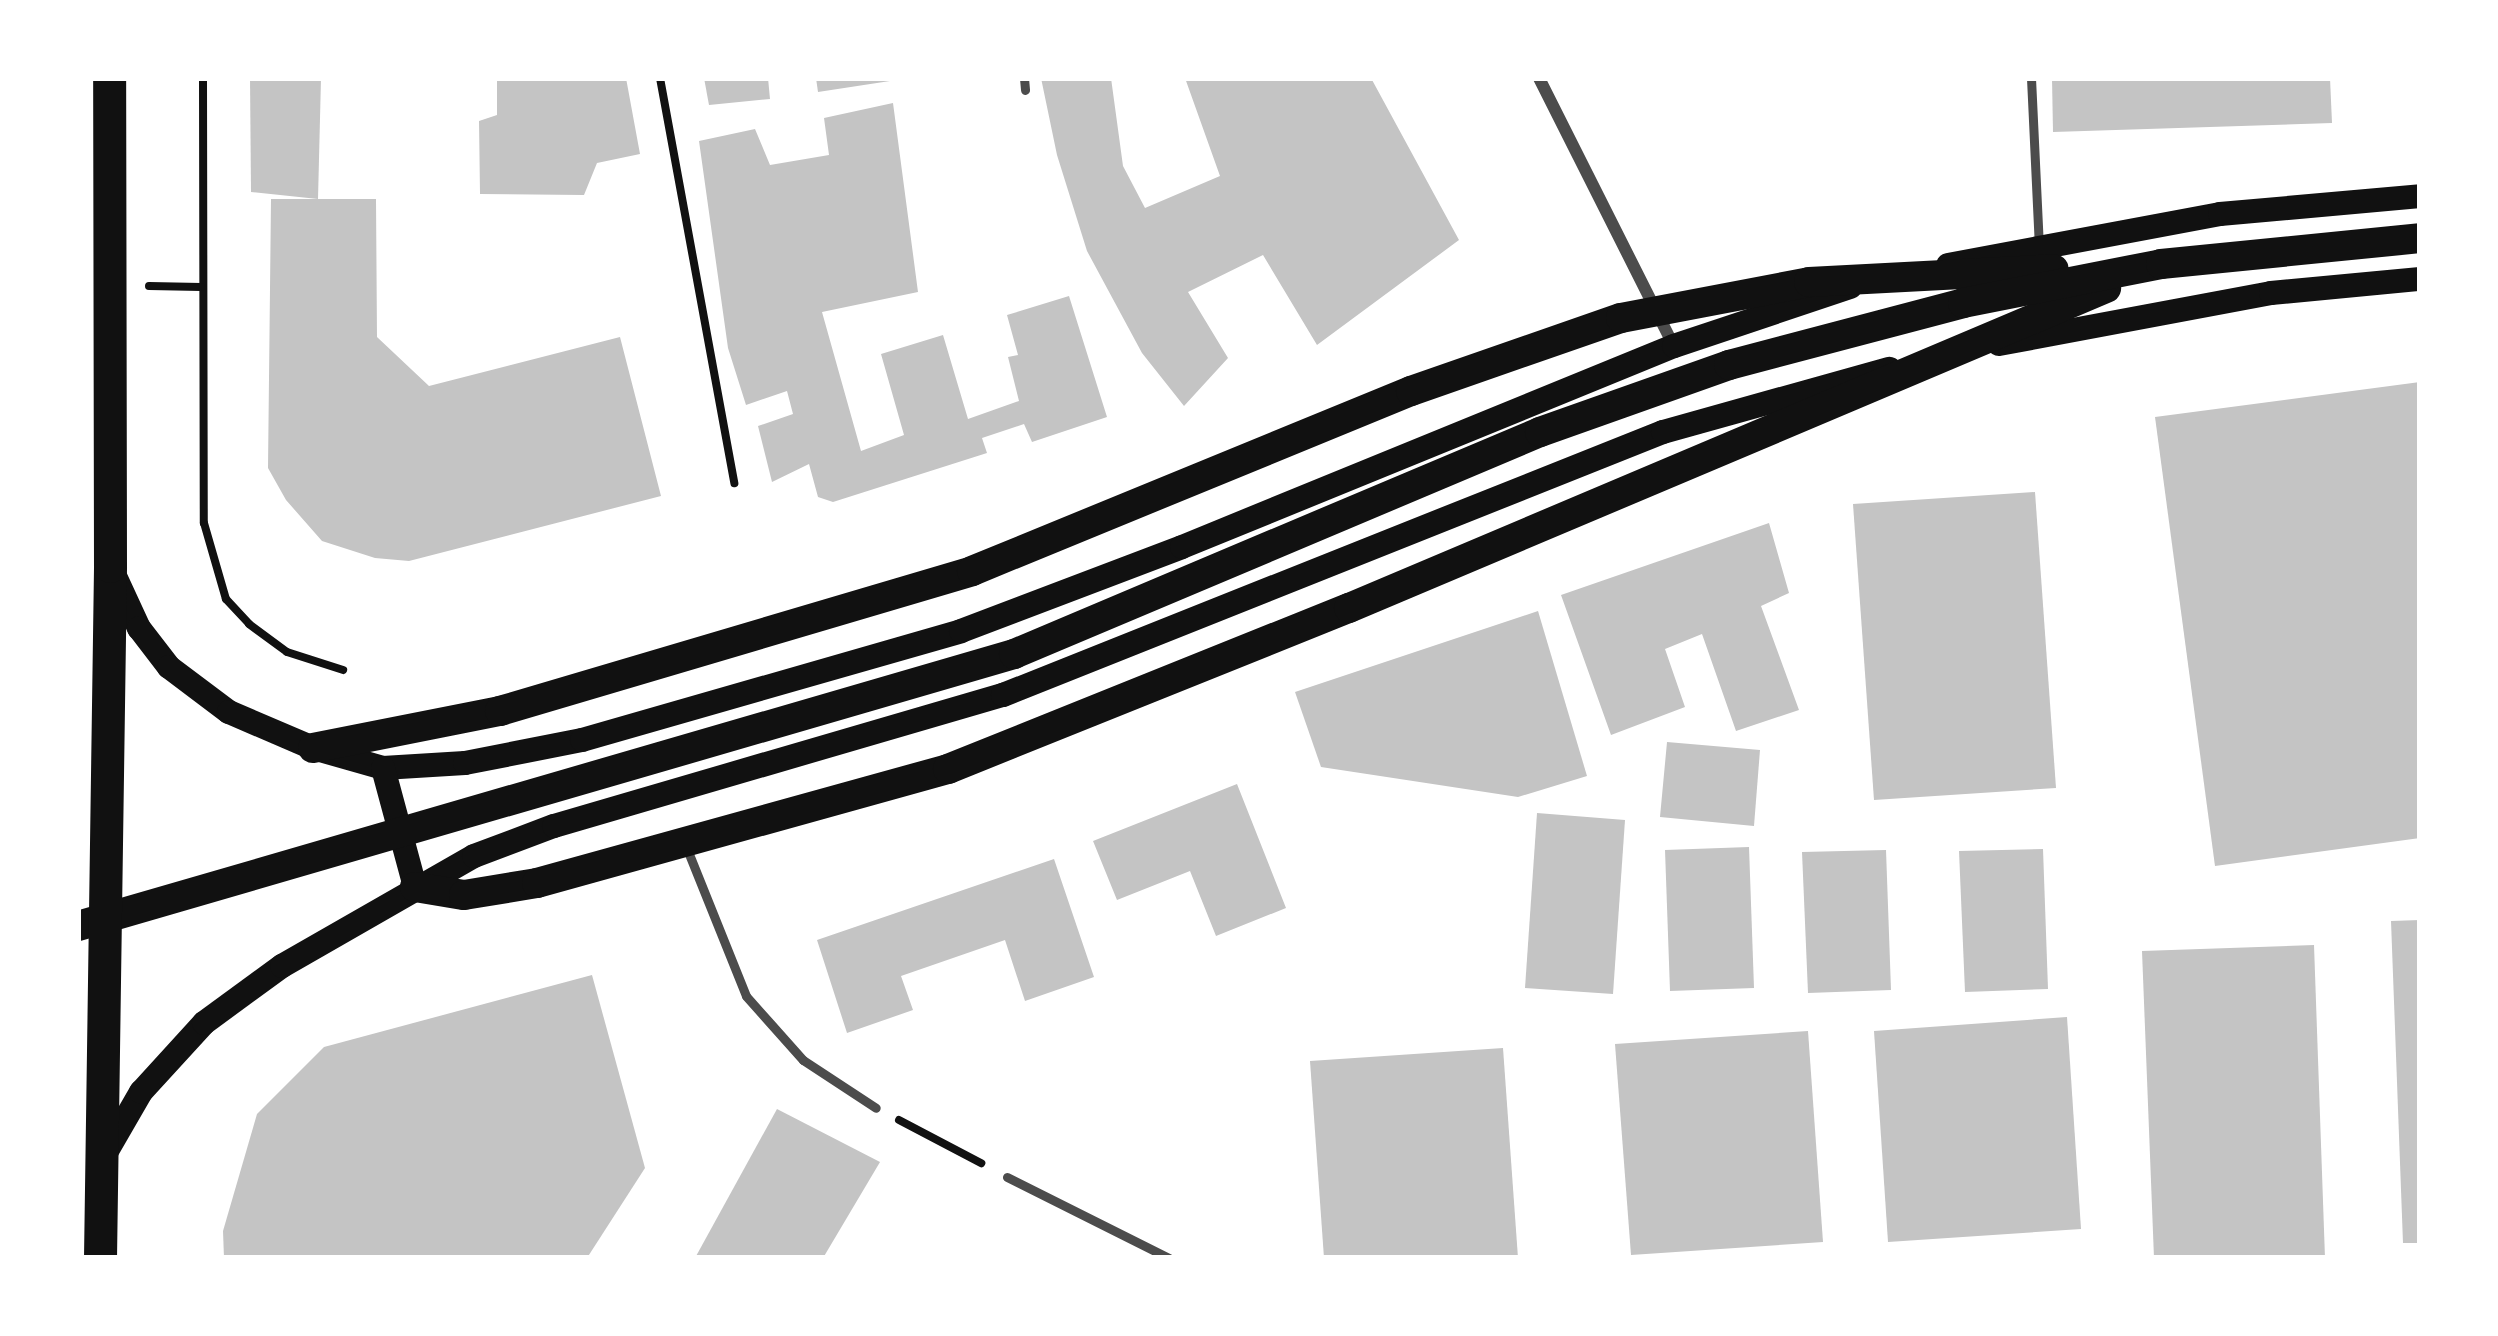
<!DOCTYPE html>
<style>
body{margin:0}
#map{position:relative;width:2498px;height:1336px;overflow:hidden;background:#fff;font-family:"Titillium Web",sans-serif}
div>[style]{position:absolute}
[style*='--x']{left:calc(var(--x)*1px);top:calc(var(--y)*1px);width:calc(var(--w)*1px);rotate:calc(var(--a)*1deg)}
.building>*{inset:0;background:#c4c4c4}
.path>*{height:8px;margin:-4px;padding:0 4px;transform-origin:4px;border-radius:4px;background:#111}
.service>*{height:9px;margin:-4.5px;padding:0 4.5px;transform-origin:4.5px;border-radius:4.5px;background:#4c4c4c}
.minor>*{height:12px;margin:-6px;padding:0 6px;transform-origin:6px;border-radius:6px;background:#4c4c4c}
.secondary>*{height:24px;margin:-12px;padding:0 12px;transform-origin:12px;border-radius:12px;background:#111}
.primary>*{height:30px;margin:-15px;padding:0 15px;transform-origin:15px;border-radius:15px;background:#111}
.trunk>*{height:33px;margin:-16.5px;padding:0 16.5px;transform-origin:16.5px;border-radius:16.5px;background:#111}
span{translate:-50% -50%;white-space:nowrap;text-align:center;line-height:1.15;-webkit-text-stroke:12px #fff;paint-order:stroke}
.frame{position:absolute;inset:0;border:81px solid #fff;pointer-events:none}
</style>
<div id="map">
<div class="building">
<div style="clip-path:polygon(250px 78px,321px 78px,318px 199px,251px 192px)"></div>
<div style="clip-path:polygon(497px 78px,626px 78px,640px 154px,597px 163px,584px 195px,480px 194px,479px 121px,497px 115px)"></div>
<div style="clip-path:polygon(704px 78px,768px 78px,770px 99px,709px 105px)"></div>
<div style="clip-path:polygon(816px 78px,889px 78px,890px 81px,818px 92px)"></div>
<div style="clip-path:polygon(1041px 78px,1111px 78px,1123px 166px,1145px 208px,1220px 176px,1185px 78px,1371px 78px,1459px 240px,1317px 345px,1263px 255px,1188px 292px,1228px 358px,1184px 406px,1142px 353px,1087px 251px,1057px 155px)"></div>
<div style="clip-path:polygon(2052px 78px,2330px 78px,2332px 123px,2053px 132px)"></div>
<div style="clip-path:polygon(893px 103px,918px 292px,822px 312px,861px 451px,904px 435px,881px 354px,943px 335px,968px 419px,1019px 401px,1008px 357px,1018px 355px,1007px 315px,1069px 296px,1107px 417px,1032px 442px,1024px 424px,982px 438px,987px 453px,833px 502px,818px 497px,809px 464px,772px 482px,758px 426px,793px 414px,787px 391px,746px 405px,728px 348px,699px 141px,755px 129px,770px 165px,829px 155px,824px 118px)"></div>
<div style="clip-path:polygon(271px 199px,376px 199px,377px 337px,429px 386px,620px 337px,661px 496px,409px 561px,375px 558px,322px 541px,286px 500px,268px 468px)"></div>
<div style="clip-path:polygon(2420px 382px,2420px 838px,2215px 866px,2155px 417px)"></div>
<div style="clip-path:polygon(2035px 492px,2056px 788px,1874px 800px,1853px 504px)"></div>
<div style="clip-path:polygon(1769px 523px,1789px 593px,1761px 606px,1799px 710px,1736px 731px,1702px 634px,1665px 649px,1685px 707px,1611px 735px,1561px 595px)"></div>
<div style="clip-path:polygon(1538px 611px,1587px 776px,1518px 797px,1321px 767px,1295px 692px)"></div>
<div style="clip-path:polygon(1667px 742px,1760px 750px,1754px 826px,1660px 817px)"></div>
<div style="clip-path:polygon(1237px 784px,1286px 908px,1216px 936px,1190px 871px,1117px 900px,1093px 841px)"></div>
<div style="clip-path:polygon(1537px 813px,1625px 820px,1613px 994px,1525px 988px)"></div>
<div style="clip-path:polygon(1749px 847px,1754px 988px,1670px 991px,1665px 850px)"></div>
<div style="clip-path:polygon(2043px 849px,2048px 989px,1965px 992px,1959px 851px)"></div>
<div style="clip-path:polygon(1886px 850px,1891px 990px,1808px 993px,1802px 852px)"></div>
<div style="clip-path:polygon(1054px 859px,1094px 977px,1025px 1001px,1005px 940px,901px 976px,913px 1010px,847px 1033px,817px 940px)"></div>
<div style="clip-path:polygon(2420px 920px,2420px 1243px,2403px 1243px,2391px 921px)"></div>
<div style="clip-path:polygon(2314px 945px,2325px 1258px,2154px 1258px,2142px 951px)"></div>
<div style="clip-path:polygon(592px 975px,645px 1168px,587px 1258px,224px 1258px,223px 1231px,257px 1114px,324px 1047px)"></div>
<div style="clip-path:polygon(2067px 1017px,2081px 1229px,1888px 1242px,1874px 1031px)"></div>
<div style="clip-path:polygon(1808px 1031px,1823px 1242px,1631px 1255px,1615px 1044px)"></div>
<div style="clip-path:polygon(1503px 1048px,1518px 1258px,1324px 1258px,1310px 1061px)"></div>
<div style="clip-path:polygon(777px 1109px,880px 1162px,823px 1258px,695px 1258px)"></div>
</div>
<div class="path">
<div style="--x:203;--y:78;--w:445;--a:89.9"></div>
<div style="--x:204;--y:523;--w:79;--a:73.9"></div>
<div style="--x:226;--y:599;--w:34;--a:47"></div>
<div style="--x:249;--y:624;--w:47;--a:36.4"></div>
<div style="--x:287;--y:652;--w:59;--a:17.8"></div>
<div style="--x:660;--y:78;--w:412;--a:79.6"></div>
<div style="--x:149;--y:286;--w:52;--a:1.1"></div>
<div style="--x:899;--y:1120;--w:93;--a:27.7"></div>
</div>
<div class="service">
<div style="--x:1024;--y:78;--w:12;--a:85"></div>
<div style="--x:2031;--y:78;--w:168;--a:87.3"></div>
<div style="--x:687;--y:849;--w:158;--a:68.1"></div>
<div style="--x:746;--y:996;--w:86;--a:48.3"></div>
<div style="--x:803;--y:1060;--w:87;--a:33.3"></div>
<div style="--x:1007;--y:1177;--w:181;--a:26.6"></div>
</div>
<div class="minor">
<div style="--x:1539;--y:78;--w:300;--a:63.3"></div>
</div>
<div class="secondary">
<div style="--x:1948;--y:265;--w:277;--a:-10.6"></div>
<div style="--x:2220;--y:214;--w:201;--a:-5.1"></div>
<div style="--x:1999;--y:344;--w:277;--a:-10.6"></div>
<div style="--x:2271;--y:293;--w:150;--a:-5.4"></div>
<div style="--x:114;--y:574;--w:60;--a:65.2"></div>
<div style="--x:139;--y:628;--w:49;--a:52.4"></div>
<div style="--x:169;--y:667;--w:75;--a:36.9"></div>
<div style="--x:229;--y:712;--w:91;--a:23.2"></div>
<div style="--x:313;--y:748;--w:73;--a:15.9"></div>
<div style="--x:383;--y:768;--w:82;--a:-3.5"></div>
<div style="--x:465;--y:763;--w:119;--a:-11.1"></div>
<div style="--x:582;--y:740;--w:394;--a:-16"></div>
<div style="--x:961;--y:631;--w:236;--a:-20.8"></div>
<div style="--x:1182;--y:547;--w:531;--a:-22.22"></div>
<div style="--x:1674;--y:346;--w:186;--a:-18.5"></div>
<div style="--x:383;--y:768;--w:123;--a:74.9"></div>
<div style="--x:104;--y:1156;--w:74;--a:-60"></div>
<div style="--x:141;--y:1092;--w:93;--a:-47.6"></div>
<div style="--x:204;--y:1023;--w:97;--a:-36.2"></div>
<div style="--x:282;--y:966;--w:221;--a:-29.8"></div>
<div style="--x:474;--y:856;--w:85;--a:-20.6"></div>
<div style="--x:554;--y:826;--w:468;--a:-16.3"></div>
<div style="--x:1003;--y:695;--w:710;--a:-21.73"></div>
<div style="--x:1663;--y:432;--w:235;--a:-15.6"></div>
</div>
<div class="primary">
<div style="--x:313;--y:748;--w:191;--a:-11.2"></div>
<div style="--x:500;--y:711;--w:492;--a:-16.5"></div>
<div style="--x:972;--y:571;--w:474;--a:-22.3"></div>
<div style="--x:1411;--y:391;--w:222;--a:-19.2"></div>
<div style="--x:1621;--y:318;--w:191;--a:-10.8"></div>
<div style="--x:1809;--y:282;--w:245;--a:-3"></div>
<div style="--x:415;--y:887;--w:50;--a:9.3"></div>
<div style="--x:464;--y:895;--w:74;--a:-9.3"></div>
<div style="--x:537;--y:883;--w:427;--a:-15.5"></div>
<div style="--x:948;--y:769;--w:432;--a:-21.9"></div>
<div style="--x:1349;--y:608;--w:822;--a:-22.91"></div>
<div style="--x:78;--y:926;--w:975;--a:-16.2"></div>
<div style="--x:1014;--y:654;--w:571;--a:-22.88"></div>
<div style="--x:1540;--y:432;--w:201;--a:-19.5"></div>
<div style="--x:1729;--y:365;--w:242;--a:-14.8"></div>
<div style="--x:1963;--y:303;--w:202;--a:-11.1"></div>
<div style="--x:2161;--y:264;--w:260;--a:-5.7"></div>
</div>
<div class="trunk">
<div style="--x:100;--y:1258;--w:692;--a:-89.17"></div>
<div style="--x:110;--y:566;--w:488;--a:-90.1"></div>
</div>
<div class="frame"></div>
</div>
